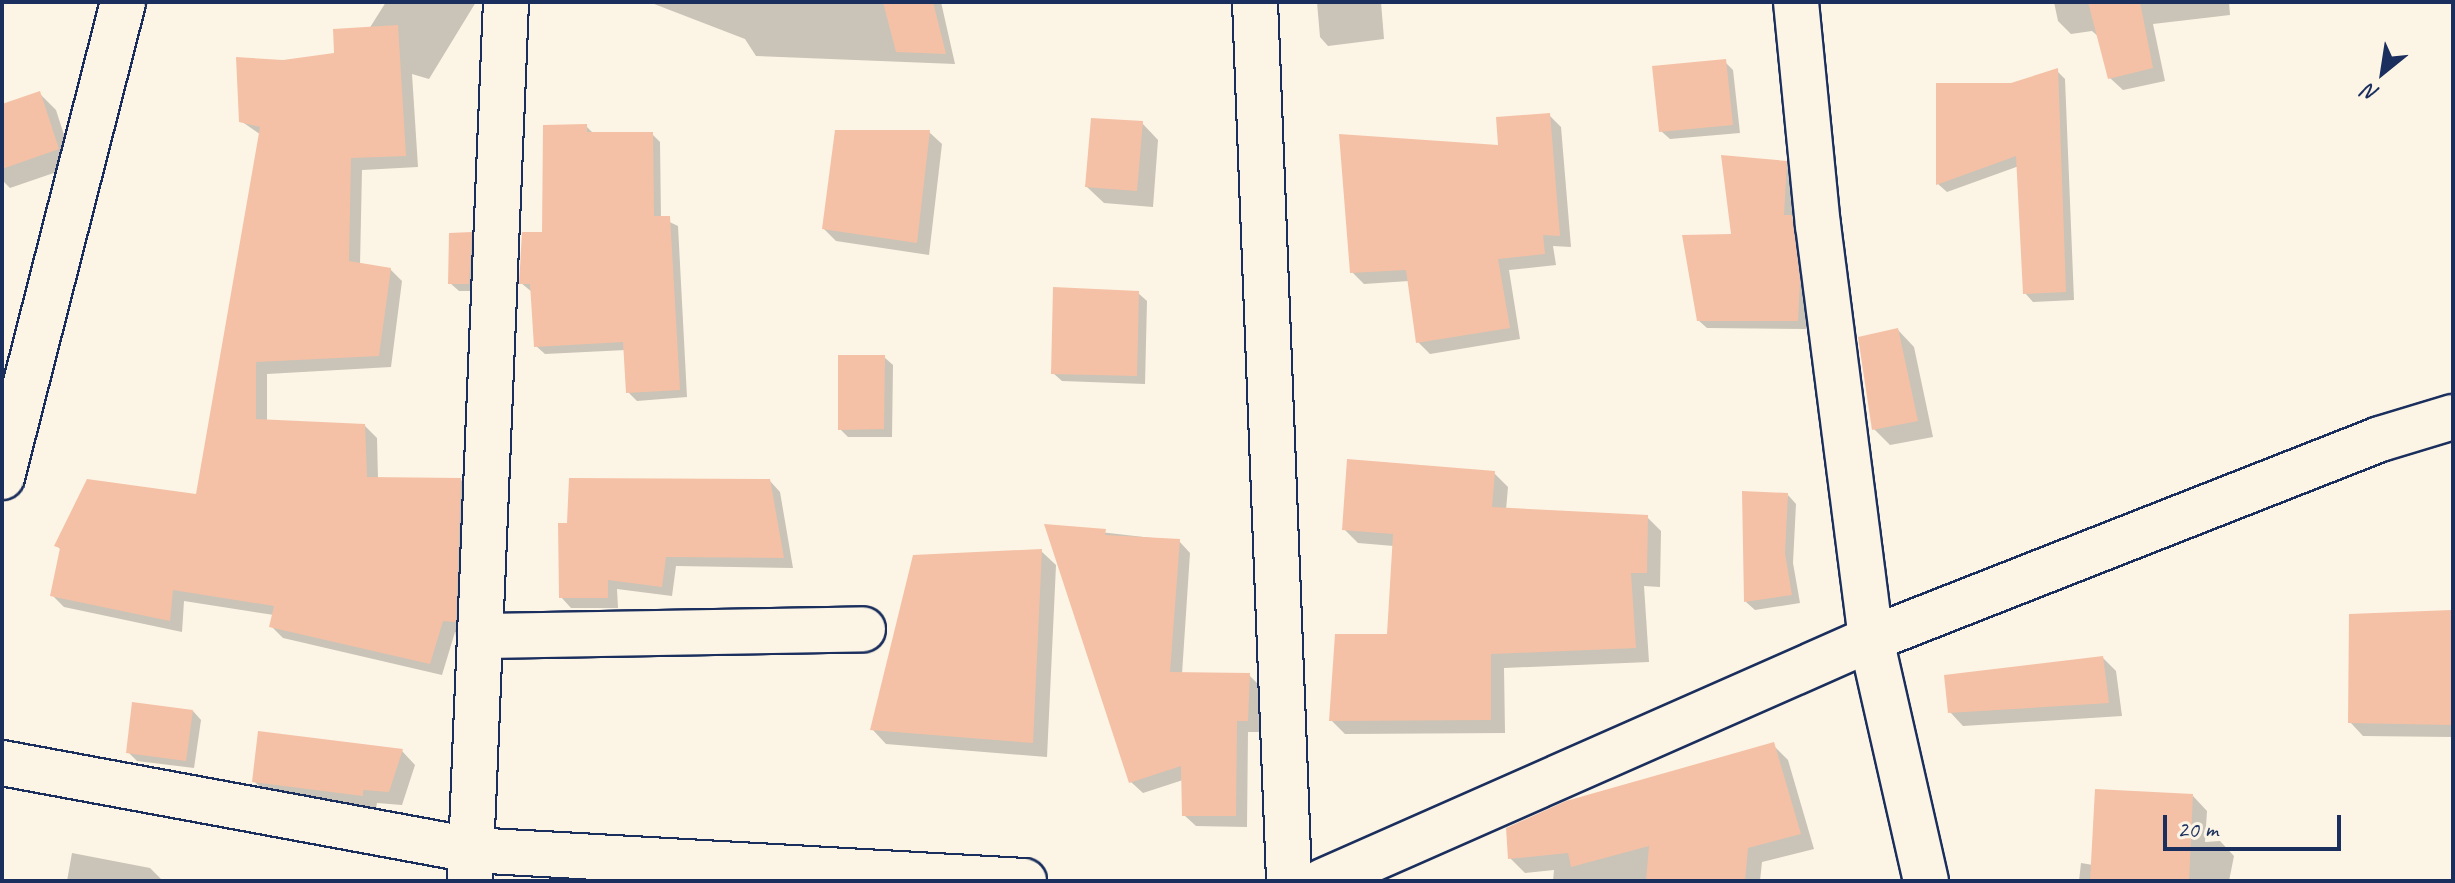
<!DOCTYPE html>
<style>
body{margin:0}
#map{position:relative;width:2455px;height:883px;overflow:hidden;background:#fcf5e5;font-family:Caveat,sans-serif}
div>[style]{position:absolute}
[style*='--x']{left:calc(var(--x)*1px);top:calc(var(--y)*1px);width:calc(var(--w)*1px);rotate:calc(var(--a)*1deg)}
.shadow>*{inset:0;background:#0003}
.building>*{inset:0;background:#f5c1a6}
.roads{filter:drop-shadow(2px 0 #1b2f5e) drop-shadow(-2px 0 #1b2f5e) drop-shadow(0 2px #1b2f5e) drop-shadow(0 -2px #1b2f5e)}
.minor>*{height:44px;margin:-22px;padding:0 22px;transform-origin:22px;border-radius:22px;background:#fcf5e5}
span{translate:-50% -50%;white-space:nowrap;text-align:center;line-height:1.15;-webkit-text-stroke:6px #fcf5e5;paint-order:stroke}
.frame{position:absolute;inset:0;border:4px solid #1b2f5e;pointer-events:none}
.north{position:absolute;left:2343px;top:32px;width:80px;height:80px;-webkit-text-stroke:6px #fcf5e5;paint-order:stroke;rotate:210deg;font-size:22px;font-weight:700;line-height:32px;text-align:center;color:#1b2f5e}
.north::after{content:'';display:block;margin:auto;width:28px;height:36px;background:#1b2f5e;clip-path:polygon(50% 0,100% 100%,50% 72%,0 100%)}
.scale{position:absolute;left:2163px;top:815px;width:178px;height:36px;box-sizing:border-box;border:4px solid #1b2f5e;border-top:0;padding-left:10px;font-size:24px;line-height:28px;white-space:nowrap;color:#1b2f5e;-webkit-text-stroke:6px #fcf5e5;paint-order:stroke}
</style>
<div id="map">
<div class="shadow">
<div style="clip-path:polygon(386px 2px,476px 2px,429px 79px,412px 74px,418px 167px,362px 170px,360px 265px,390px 269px,402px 281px,391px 367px,267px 374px,267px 421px,365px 426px,377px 438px,378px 479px,461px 480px,473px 492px,467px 633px,455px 632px,442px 675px,283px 638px,271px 626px,274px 615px,184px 601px,182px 632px,64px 607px,52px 595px,61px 550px,57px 546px,198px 496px,261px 135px,241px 121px,283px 62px,336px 54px,369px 29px)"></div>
<div style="clip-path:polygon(649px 2px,941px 2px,955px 64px,756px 56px,745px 39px)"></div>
<div style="clip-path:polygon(1317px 2px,1381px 2px,1384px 39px,1328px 46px,1320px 37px)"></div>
<div style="clip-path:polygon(2054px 2px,2229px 2px,2230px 15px,2153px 24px,2165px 81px,2123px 90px,2110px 78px,2100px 38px,2092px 31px,2071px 34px,2058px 21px)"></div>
<div style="clip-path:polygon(1725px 62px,1733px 70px,1740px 133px,1670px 139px,1661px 131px)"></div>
<div style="clip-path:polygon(2057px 71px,2065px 79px,2074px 300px,2033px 302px,2025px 293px,2019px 166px,1947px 192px,1938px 184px,1938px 85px,2011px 85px)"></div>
<div style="clip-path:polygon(39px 93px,56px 110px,74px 166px,10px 188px,2px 180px,2px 106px)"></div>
<div style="clip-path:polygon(1549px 115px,1561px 127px,1571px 247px,1553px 246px,1556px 265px,1509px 270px,1520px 339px,1430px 354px,1418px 342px,1409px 281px,1364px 284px,1352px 272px,1500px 147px)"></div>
<div style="clip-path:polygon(1142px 123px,1158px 140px,1153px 207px,1104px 203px,1087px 187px)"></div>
<div style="clip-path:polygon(586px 126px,594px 134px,652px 134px,660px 142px,661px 218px,678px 226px,687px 397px,637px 401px,628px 392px,626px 350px,545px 354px,536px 346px,532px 292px,521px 283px)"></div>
<div style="clip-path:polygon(929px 132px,942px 144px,929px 255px,836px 241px,824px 229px)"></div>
<div style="clip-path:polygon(1786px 163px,1794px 171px,1792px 218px,1800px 226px,1808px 290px,1806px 329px,1707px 328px,1698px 320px,1733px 236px)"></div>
<div style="clip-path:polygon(471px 234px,479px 243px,477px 291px,459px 291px,450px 283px)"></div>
<div style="clip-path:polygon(1138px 293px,1147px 301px,1145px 384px,1062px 381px,1053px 373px)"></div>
<div style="clip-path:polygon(1898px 330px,1914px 347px,1933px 437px,1890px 445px,1874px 429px)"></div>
<div style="clip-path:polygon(884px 357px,893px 365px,892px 437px,848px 437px,840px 429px)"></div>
<div style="clip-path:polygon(1494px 473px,1508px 487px,1506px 510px,1647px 517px,1661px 531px,1660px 587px,1644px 586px,1649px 662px,1504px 668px,1505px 733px,1345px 734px,1331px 720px,1389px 636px,1394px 546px,1358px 543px,1344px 529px)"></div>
<div style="clip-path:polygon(770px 481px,780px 492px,793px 568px,676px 566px,672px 596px,617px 589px,618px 608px,571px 608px,561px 597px)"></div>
<div style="clip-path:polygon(1788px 495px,1796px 504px,1793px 563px,1800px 603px,1755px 610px,1746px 602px)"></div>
<div style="clip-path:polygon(1047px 526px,1179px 541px,1190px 553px,1182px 674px,1249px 675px,1260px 686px,1259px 732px,1248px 732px,1247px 827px,1196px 826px,1184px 815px,1183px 780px,1143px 793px,1131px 782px)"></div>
<div style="clip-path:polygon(1041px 551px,1056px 565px,1047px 757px,886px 744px,872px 729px)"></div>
<div style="clip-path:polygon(2450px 612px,2453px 737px,2363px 736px,2350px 722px)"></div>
<div style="clip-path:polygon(2103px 658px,2116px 671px,2122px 716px,1963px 726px,1950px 712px)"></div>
<div style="clip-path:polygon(193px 711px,201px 720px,194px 768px,137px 761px,128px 752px)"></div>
<div style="clip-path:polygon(1773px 745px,1788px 760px,1814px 849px,1762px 862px,1760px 881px,1553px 881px,1554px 870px,1525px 873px,1510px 858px)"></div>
<div style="clip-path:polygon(402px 751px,415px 765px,402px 805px,377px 803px,376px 809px,268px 795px,254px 781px)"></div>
<div style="clip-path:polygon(2193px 796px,2207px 811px,2205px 842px,2220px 841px,2234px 856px,2229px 881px,2079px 881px,2081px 863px,2093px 865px)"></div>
<div style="clip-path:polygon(72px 853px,150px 868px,163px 881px,67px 881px)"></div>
</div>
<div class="building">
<div style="clip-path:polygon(883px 2px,933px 2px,946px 54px,896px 52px)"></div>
<div style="clip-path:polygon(2088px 2px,2140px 2px,2153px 68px,2108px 79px)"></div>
<div style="clip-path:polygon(398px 25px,406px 156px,351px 158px,349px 261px,391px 268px,379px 356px,256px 362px,256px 419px,365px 424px,367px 477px,461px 478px,456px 622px,443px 621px,430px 664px,269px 627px,274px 606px,173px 590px,170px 621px,50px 596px,60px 548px,54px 546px,87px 479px,196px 494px,260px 127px,239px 122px,236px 57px,283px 60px,334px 53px,333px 29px)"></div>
<div style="clip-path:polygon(1726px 59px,1733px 125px,1659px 132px,1652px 66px)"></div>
<div style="clip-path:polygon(2058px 68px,2066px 292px,2023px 294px,2016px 156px,1936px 185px,1936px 83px,2011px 83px)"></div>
<div style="clip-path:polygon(40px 91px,59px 149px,2px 169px,2px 104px)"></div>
<div style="clip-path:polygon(1550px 113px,1560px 236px,1543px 235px,1545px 254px,1498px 259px,1510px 328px,1416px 343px,1406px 270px,1350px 273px,1339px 134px,1498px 145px,1496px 117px)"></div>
<div style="clip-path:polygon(1091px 118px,1143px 121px,1137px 191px,1085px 187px)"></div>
<div style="clip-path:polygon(587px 124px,587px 132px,653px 132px,654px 216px,670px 216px,680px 390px,626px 393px,623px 342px,534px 347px,530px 284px,519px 284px,522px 232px,542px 232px,543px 125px)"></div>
<div style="clip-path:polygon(835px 130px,930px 130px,917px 243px,822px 229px)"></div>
<div style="clip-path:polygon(1721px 155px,1787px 161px,1784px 215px,1792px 215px,1800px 281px,1798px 321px,1697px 321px,1682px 235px,1731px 234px)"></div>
<div style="clip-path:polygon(472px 232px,469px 284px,448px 284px,449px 233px)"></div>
<div style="clip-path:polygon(1053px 287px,1139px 291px,1137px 376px,1051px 374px)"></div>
<div style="clip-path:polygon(1898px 328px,1918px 421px,1872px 430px,1858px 337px)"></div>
<div style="clip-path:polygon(838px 355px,885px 355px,884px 429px,838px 430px)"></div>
<div style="clip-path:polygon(1347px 459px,1495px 471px,1492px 507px,1648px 515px,1647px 573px,1631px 573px,1636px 648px,1491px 654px,1491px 720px,1329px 721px,1335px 634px,1387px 634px,1393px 534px,1342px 530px)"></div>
<div style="clip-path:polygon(569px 478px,770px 479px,784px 558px,666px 557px,662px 587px,608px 580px,608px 598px,559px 598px,558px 523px,567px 523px)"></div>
<div style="clip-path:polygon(1742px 491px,1788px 493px,1785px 553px,1792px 595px,1744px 602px)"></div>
<div style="clip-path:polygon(1044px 524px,1106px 529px,1105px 535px,1180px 539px,1170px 672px,1250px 673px,1248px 721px,1237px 721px,1236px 816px,1182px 816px,1181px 766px,1129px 783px)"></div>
<div style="clip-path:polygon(1042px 549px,1033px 743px,870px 730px,913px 555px)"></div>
<div style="clip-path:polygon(2451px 610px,2453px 725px,2348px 723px,2349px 614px)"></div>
<div style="clip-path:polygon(2103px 656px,2109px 703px,1948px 713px,1944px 675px)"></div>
<div style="clip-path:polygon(132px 702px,193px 710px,186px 761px,126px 753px)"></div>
<div style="clip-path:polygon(258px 731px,403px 749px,389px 792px,363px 790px,363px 796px,252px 782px)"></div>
<div style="clip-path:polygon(1774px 742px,1801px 834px,1748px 848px,1745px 881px,1646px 881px,1649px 846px,1571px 867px,1568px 853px,1508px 859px,1506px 828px,1566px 801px)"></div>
<div style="clip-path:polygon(2095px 789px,2193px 794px,2189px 881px,2090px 881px)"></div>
</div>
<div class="roads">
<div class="minor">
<div style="--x:1255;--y:2;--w:880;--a:87.78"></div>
<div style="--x:1796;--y:2;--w:224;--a:84.4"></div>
<div style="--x:1818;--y:225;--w:417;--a:82.7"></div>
<div style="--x:1871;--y:639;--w:248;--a:77.2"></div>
<div style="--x:2;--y:477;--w:490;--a:-75.7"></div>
<div style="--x:480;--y:636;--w:383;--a:-1"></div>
<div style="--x:2;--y:763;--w:477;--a:10.5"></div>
<div style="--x:471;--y:850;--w:554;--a:3.21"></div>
<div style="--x:470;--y:879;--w:878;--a:-87.65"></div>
<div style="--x:1323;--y:881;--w:599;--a:-23.83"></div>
<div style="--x:1871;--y:639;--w:547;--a:-21.45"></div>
<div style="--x:2380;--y:439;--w:76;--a:-16.8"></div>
</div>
</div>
<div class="frame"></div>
<div class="north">N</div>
<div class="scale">20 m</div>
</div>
